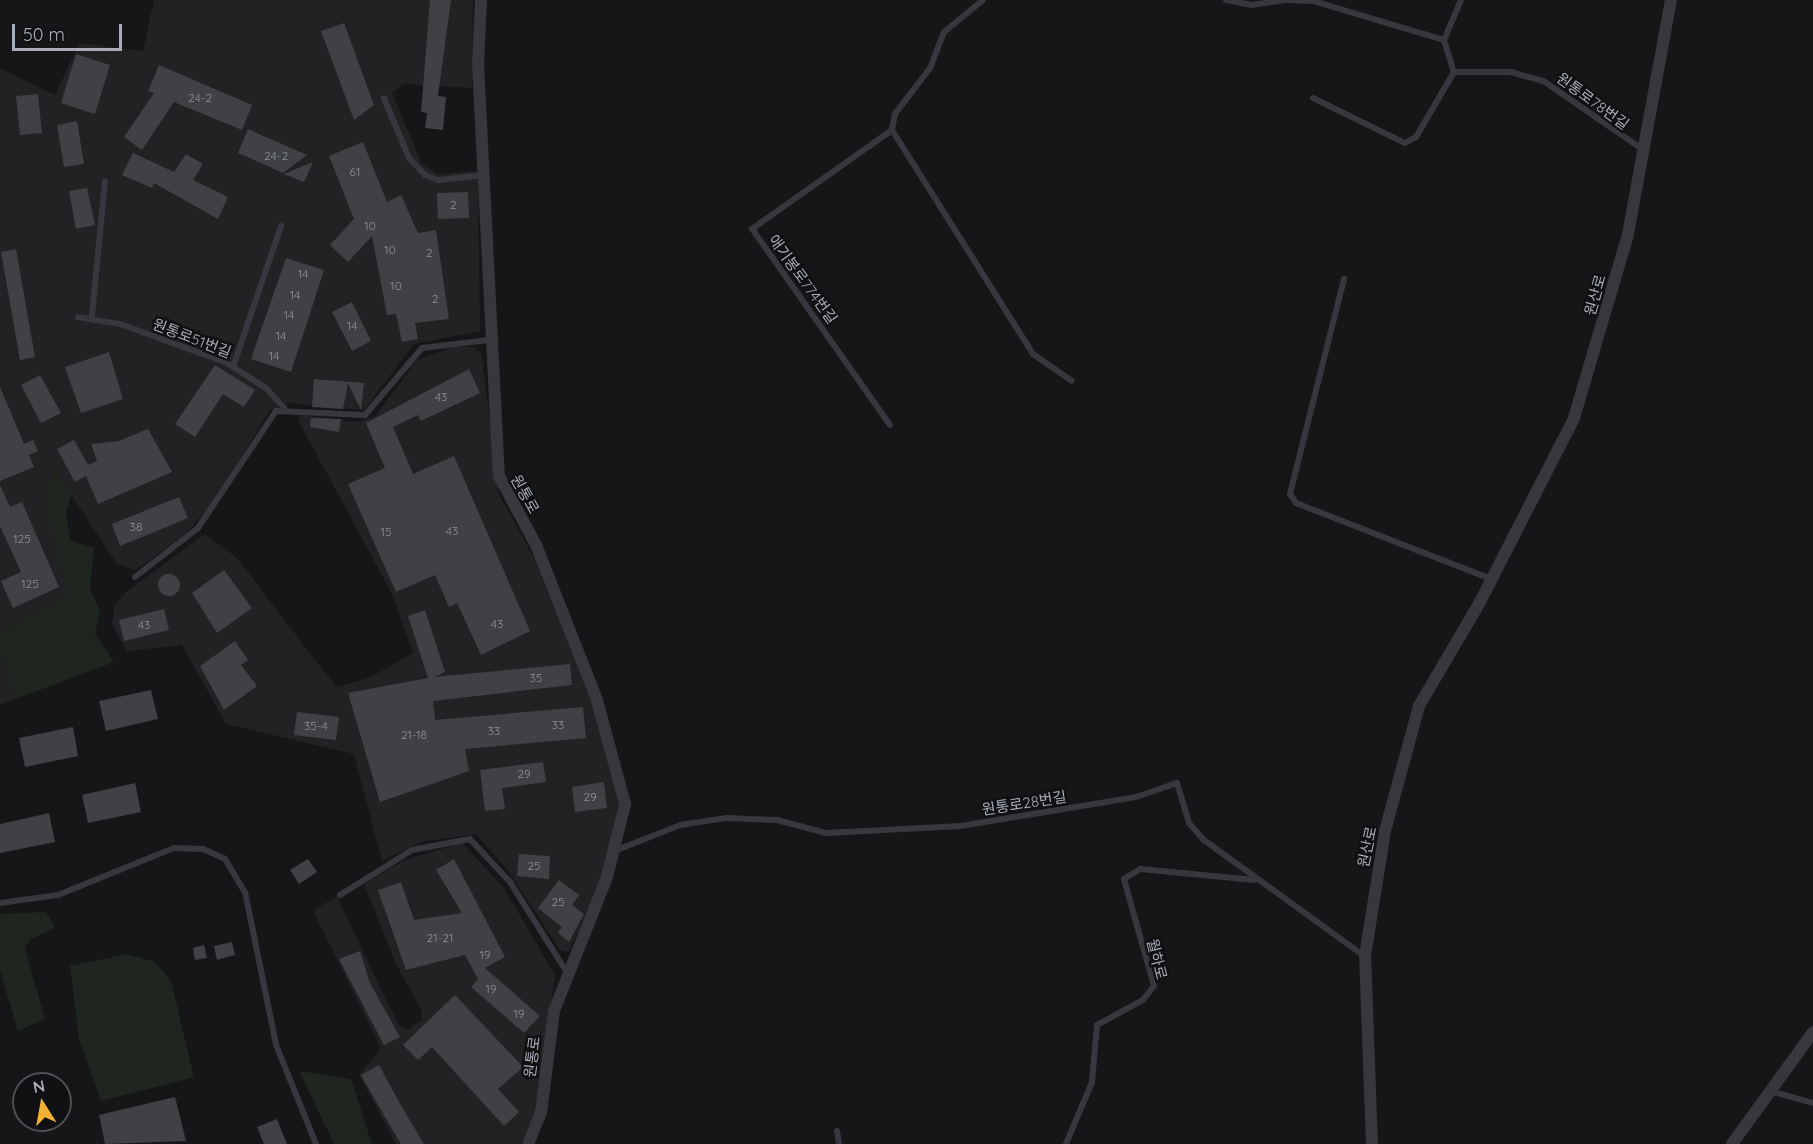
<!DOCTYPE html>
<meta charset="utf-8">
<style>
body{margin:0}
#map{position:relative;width:1813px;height:1144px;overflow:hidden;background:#161618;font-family:Quicksand,"Noto Sans KR",sans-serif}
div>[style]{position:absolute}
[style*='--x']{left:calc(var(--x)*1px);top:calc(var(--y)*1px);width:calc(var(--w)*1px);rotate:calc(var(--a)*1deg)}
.built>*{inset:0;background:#222225}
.green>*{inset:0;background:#1e261f}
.building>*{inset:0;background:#404145}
.round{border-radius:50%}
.lane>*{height:6px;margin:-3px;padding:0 3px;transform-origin:3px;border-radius:3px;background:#37383d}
.street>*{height:12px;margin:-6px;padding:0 6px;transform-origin:6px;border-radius:6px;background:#37383d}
span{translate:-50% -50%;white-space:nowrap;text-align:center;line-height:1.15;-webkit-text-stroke:5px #111113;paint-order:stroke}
.number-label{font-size:12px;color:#8e929b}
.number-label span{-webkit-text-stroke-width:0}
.street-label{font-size:15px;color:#a8adb8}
.north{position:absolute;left:12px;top:1072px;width:60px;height:60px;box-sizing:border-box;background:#111113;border:2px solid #4d4f55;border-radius:50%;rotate:349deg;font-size:16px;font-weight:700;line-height:24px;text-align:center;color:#a8adb8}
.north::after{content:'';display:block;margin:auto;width:21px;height:27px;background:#f2b134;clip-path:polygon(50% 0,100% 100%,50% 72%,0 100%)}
.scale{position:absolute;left:12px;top:24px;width:110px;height:27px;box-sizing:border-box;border:3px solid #a8adb8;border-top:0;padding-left:8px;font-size:18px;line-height:21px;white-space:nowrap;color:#a8adb8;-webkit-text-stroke:4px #111113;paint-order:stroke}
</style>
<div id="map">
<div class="built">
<div style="clip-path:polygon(154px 0,473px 0,472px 88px,404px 84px,392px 93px,422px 164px,437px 174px,478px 171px,480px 331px,414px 344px,364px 410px,289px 403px,270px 410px,215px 501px,185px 534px,136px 570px,117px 564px,57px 473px,48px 482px,45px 502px,69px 596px,0 632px,0 68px,55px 95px,80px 43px,143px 51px)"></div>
<div style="clip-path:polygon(454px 347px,474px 347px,482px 355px,498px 492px,535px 560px,597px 716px,619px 797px,606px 868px,569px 952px,560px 950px,509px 872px,476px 834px,421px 842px,382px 861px,354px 754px,226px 724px,182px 645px,126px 651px,112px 623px,114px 607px,126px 592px,205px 534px,237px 558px,336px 687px,369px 678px,413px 653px,392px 594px,298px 420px,302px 415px,358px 422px,375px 416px,417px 360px)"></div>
<div style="clip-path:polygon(0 653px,18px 698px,0 705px)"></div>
<div style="clip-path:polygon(462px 843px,504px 888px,555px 975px,536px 1109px,521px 1144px,396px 1144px,359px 1075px,381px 1048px,313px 911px,337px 896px,386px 1000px,400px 1026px,409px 1029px,422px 1020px,422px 1011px,396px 964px,364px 884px,404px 860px)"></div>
</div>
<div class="green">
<div style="clip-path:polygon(57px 473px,72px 493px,66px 513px,70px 540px,94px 548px,90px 589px,100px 611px,95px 634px,114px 662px,18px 698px,0 653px,0 632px,69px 596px,45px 502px,48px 482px)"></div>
<div style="clip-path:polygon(46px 912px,55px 928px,31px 939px,25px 948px,45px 1019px,18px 1031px,0 970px,0 914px)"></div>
<div style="clip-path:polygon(127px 954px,155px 962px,171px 981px,194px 1077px,101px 1101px,79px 1039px,70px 966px)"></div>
<div style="clip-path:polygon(299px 1071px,351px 1079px,372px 1144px,334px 1144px)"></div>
</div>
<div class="building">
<div style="clip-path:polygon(430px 0,451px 0,438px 96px,446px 97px,443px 130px,425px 128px,427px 113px,421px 112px)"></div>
<div style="clip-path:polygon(344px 23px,374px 105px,354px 120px,321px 31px)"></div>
<div style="clip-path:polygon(76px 54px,110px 65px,95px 114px,61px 103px)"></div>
<div style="clip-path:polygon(159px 65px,252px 105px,242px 130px,174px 102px,142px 150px,124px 137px,154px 93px,148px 91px)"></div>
<div style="clip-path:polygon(38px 94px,42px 133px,20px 135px,16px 96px)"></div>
<div style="clip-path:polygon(77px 121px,84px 164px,64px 167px,57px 125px)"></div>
<div style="clip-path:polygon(248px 129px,307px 155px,283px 173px,238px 153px)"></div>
<div style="clip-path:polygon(363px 142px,387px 202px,401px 195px,418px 233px,436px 230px,449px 319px,415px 323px,418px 339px,402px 342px,396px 314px,387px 315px,372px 236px,348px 262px,330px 245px,354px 219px,329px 156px)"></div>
<div style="clip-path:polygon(133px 153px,174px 172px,186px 154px,203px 164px,193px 180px,228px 197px,218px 219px,154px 183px,152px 188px,122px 175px)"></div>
<div style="clip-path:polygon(313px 162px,304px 182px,284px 174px)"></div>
<div style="clip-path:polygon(87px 188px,95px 225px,76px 229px,69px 191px)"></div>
<div style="clip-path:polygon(468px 192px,469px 218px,438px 219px,437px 193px)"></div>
<div style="clip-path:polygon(16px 249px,35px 357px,20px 360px,1px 252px)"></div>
<div style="clip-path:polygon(286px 258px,324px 270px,291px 372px,251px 359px)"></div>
<div style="clip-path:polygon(352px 302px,371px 341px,352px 351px,332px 312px)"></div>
<div style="clip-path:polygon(109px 352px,123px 399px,81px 413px,65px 367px)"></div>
<div style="clip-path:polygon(215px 365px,255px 390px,244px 407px,223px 394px,195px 437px,175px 424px)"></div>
<div style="clip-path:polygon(469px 369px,480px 393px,421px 421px,418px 415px,393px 427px,413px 474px,454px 456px,530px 631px,481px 655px,457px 603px,449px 607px,435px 575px,396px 592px,348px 484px,385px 468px,366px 423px)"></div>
<div style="clip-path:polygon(40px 375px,61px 413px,41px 423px,21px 385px)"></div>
<div style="clip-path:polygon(314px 379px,364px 383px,361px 410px,348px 383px,343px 409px,312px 407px)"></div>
<div style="clip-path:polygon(0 387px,24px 444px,33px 440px,38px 451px,29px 455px,34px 467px,0 481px)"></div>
<div style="clip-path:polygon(311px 418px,341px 419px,339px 432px,310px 427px)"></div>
<div style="clip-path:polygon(148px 429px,172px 472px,98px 504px,86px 476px,75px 482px,57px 449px,74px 440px,88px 465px,97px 461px,91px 444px,119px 441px)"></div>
<div style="clip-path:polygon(0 485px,10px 507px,22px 502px,59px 587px,13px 608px,1px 581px,21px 572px,0 526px)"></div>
<div style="clip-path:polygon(179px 497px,188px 518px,120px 546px,112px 524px)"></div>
<div style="clip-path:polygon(224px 570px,252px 608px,217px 633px,192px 593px)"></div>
<div class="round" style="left:158px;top:574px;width:22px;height:22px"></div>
<div style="clip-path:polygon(164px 609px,169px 630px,124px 641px,119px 620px)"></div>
<div style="clip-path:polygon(425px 610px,445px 672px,434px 677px,570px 664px,572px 685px,433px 701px,435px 720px,583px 707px,586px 738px,465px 749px,469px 771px,380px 802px,348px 693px,428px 678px,408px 616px)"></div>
<div style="clip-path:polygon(235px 641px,248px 660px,241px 665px,257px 686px,224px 710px,200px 666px)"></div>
<div style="clip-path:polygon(151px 690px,158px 719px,106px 731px,99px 701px)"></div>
<div style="clip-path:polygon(297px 712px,339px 717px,336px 740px,294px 735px)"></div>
<div style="clip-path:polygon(73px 727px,78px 756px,25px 767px,19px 738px)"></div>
<div style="clip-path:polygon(543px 762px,546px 782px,502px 788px,505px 809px,485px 811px,480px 770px)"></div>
<div style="clip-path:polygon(604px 782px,607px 808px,575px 812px,572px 787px)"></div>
<div style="clip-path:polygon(135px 783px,141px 812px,88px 823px,82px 795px)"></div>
<div style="clip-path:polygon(49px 813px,55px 842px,0 853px,0 824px)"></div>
<div style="clip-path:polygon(519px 854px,550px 856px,549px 879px,517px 876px)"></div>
<div style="clip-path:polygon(308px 859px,317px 872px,299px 884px,290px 870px)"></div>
<div style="clip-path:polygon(454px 859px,505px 957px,485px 968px,540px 1016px,524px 1033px,471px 987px,478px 979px,465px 955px,406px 970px,378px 890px,401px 882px,414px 920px,462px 913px,436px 870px)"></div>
<div style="clip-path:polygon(559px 880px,579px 895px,572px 905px,584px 914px,569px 942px,558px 933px,562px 927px,538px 908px)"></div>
<div style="clip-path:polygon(232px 942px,235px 955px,217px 960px,214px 946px)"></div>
<div style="clip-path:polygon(204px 945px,207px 958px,195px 960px,193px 948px)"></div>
<div style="clip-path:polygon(360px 951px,370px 983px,400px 1037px,384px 1045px,339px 959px)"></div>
<div style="clip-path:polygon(455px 995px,523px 1067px,498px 1089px,519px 1112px,504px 1126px,432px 1047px,418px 1060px,403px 1045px)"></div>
<div style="clip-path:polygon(379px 1065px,399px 1102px,424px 1144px,401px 1144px,389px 1124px,361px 1075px)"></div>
<div style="clip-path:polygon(175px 1097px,186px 1141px,105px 1144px,99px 1115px)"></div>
<div style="clip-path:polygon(277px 1119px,287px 1144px,264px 1144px,257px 1127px)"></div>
</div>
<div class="lane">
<div style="--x:983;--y:0;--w:50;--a:140.6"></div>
<div style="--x:944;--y:32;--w:39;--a:111"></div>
<div style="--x:930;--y:68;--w:58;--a:127.3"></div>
<div style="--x:895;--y:114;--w:16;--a:101"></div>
<div style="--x:892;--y:130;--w:265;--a:57.8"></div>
<div style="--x:1033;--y:354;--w:47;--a:34.7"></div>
<div style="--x:1226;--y:0;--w:25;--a:11"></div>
<div style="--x:1251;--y:5;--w:34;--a:-8"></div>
<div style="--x:1287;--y:0;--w:26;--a:2"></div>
<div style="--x:1313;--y:1;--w:137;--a:16.6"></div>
<div style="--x:1444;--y:40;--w:34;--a:73"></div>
<div style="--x:1454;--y:72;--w:57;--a:0"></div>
<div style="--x:1511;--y:72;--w:35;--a:16"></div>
<div style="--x:1545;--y:82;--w:121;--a:34.6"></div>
<div style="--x:1444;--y:40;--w:43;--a:-67"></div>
<div style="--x:384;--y:98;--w:65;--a:67.4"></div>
<div style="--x:409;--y:158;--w:23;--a:47"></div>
<div style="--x:425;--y:175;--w:14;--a:21"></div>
<div style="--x:438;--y:180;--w:46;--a:-6.2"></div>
<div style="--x:1313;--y:98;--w:102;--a:26.1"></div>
<div style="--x:1405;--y:143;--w:13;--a:-29"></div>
<div style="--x:1416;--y:137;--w:75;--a:-59.7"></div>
<div style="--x:1344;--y:279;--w:222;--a:104.1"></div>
<div style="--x:1290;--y:494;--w:11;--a:56"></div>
<div style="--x:1296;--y:503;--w:209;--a:21.3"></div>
<div style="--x:92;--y:316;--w:135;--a:-84.5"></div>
<div style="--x:78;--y:317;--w:43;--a:9.5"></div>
<div style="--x:120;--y:324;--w:112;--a:19.9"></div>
<div style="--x:225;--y:362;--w:49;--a:32.4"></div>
<div style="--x:266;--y:388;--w:27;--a:48"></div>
<div style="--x:233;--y:367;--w:149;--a:-71.2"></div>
<div style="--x:890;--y:425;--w:240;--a:-125.1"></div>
<div style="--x:752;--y:229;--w:171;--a:-35.3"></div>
<div style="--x:135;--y:577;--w:80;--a:-37.9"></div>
<div style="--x:198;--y:528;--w:141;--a:-56.3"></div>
<div style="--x:276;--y:411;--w:89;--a:2.6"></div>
<div style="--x:365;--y:415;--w:88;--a:-49.6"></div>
<div style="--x:422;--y:348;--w:67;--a:-6.8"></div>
<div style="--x:617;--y:850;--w:68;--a:-21.6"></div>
<div style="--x:680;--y:825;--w:47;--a:-8.7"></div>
<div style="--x:726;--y:818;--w:51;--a:2.2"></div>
<div style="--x:777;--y:820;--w:51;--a:14.9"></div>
<div style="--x:826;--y:833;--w:135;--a:-3"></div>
<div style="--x:961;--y:826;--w:177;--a:-9.4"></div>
<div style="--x:1136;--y:797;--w:43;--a:-18.9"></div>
<div style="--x:1177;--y:783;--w:42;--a:73.3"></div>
<div style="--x:1189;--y:823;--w:23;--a:49"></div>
<div style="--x:1204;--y:840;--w:198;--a:35.9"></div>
<div style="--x:340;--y:895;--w:85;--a:-32"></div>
<div style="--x:412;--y:850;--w:59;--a:-10.7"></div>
<div style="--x:470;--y:839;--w:59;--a:47.1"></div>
<div style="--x:510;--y:882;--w:109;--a:57.8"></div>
<div style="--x:0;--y:903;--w:59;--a:-7.9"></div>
<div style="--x:58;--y:895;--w:125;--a:-22.1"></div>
<div style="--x:174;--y:848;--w:29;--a:2"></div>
<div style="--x:203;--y:849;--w:24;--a:24"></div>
<div style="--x:225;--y:859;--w:39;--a:59"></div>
<div style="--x:245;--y:892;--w:156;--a:78.5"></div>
<div style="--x:276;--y:1045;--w:107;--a:68"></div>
<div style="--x:1770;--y:1091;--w:45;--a:15.6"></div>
<div style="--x:837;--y:1131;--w:13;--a:81"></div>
<div style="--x:1066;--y:1144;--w:67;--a:-67.2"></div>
<div style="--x:1092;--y:1082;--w:57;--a:-85"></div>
<div style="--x:1097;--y:1025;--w:52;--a:-28.5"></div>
<div style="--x:1143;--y:1000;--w:18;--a:-52"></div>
<div style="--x:1154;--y:986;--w:111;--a:-105.7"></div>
<div style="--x:1124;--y:879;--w:19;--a:-32"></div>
<div style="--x:1140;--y:869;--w:115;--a:5.5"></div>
</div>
<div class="street">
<div style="--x:481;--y:0;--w:64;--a:92.7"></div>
<div style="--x:478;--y:64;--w:413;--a:87.1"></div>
<div style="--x:499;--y:476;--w:78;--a:61.8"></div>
<div style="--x:536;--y:545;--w:167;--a:68.5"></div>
<div style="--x:597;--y:700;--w:108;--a:74.9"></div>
<div style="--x:625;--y:804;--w:75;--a:103.9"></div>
<div style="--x:607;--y:877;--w:144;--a:111.6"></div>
<div style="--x:554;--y:1011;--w:102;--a:97.3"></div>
<div style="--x:541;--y:1112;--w:35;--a:112"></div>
<div style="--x:1372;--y:1144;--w:188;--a:-92.1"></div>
<div style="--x:1365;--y:956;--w:127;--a:-80.9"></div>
<div style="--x:1385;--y:831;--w:130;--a:-74.8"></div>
<div style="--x:1419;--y:706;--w:121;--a:-59.6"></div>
<div style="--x:1480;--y:602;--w:207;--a:-62.9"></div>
<div style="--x:1574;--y:418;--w:192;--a:-73.6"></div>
<div style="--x:1628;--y:234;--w:238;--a:-79.6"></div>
<div style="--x:1732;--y:1144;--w:138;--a:-54.1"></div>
</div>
<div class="number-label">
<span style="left:200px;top:98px">24-2</span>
<span style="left:276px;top:156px">24-2</span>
<span style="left:355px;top:172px">61</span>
<span style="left:453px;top:205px">2</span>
<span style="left:370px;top:226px">10</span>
<span style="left:390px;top:250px">10</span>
<span style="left:429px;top:253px">2</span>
<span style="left:303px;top:274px">14</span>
<span style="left:396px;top:286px">10</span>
<span style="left:295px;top:295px">14</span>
<span style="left:435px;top:299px">2</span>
<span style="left:289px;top:315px">14</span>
<span style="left:352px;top:326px">14</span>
<span style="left:281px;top:336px">14</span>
<span style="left:274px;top:356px">14</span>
<span style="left:441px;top:397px">43</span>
<span style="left:136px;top:527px">38</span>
<span style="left:452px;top:531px">43</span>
<span style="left:386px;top:532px">15</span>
<span style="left:22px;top:539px">125</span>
<span style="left:30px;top:584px">125</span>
<span style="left:497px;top:624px">43</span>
<span style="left:144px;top:625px">43</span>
<span style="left:536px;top:678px">35</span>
<span style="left:558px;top:725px">33</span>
<span style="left:316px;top:726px">35-4</span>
<span style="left:494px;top:731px">33</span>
<span style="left:414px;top:735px">21-18</span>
<span style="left:524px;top:774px">29</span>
<span style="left:590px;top:797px">29</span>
<span style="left:534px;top:866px">25</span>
<span style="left:558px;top:902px">25</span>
<span style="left:440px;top:938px">21-21</span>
<span style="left:485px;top:955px">19</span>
<span style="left:491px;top:989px">19</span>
<span style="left:519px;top:1014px">19</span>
</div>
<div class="street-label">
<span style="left:1593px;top:101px;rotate:36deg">원통로78번길</span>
<span style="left:803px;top:279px;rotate:54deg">애기봉로774번길</span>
<span style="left:1595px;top:295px;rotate:-74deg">원산로</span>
<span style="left:192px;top:338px;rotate:21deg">원통로51번길</span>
<span style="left:525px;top:494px;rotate:61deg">원통로</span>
<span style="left:1024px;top:803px;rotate:-9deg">원통로28번길</span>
<span style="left:1367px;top:847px;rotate:-78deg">원산로</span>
<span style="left:1157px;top:959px;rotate:76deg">월하로</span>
<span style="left:532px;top:1057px;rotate:-83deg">원통로</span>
</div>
<div class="north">N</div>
<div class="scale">50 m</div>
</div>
